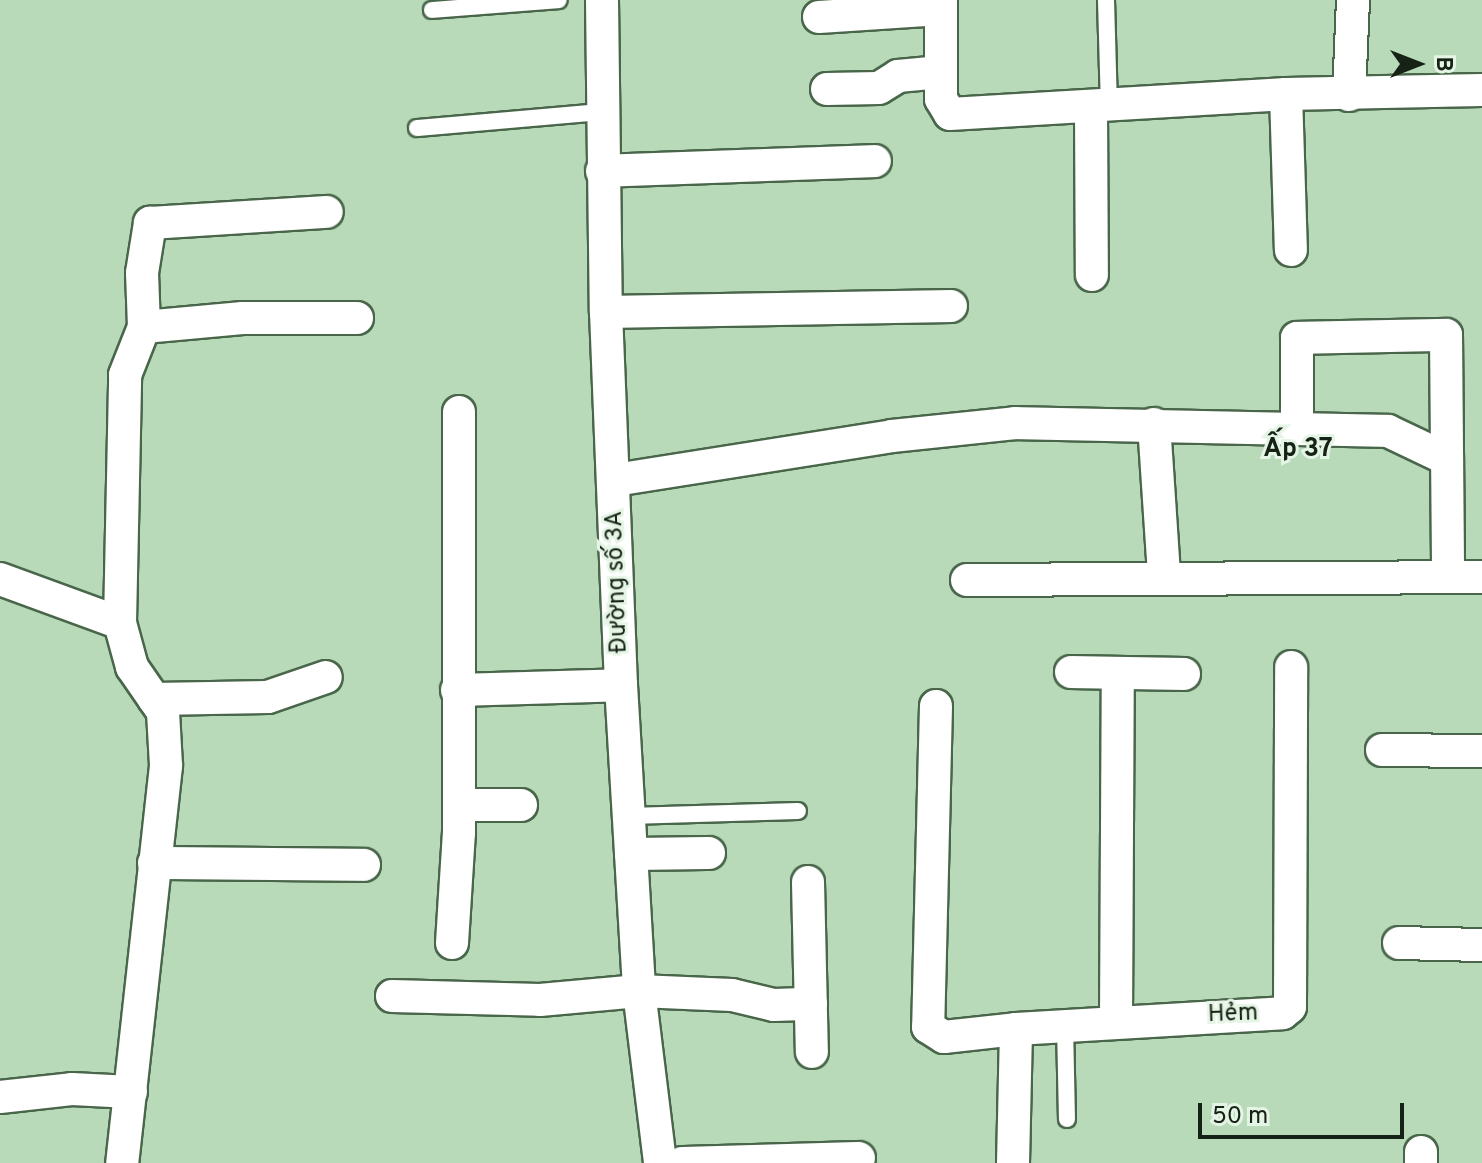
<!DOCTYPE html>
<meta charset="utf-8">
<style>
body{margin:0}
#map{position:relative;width:1482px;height:1163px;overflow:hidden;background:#b8dab9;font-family:Overpass,sans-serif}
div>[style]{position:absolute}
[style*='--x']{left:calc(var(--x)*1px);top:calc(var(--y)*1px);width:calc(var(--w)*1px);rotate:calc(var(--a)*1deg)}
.roads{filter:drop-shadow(2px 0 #49664a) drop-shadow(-2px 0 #49664a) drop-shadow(0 2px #49664a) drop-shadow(0 -2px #49664a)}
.lane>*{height:16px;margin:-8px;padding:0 8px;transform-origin:8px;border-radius:8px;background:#fff}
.street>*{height:32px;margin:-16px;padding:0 16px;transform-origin:16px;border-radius:16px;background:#fff}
span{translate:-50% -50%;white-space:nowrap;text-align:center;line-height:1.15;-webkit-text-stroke:6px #e5f5e5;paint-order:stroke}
.street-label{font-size:24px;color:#162216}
.neighbourhood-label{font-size:26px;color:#162216;font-weight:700}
.north{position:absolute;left:1378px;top:24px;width:80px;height:80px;-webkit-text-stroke:6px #e5f5e5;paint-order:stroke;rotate:90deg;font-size:22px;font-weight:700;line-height:32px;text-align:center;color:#162216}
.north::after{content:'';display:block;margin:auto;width:28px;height:36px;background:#162216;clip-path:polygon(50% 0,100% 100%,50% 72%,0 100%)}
.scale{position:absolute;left:1198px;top:1103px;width:206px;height:36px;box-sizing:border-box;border:4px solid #162216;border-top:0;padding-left:10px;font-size:24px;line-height:28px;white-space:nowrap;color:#162216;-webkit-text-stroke:6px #e5f5e5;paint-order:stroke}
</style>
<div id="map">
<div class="roads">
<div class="lane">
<div style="--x:1106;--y:0;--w:108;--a:88.4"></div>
<div style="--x:432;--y:10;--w:127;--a:-4.5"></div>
<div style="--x:417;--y:128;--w:185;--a:-5"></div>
<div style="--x:629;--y:816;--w:169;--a:-1.7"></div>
<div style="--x:1065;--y:1025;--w:94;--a:88.8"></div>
</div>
<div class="street">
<div style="--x:602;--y:0;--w:312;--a:89.3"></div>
<div style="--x:606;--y:312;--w:373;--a:87.7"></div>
<div style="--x:621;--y:685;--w:307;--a:86.6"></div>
<div style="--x:639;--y:991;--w:173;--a:83"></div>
<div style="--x:941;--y:0;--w:99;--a:90"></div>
<div style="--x:941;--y:99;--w:17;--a:59"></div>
<div style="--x:950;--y:114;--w:337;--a:-3.4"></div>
<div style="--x:1286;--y:94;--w:196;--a:-1.2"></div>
<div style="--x:819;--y:17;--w:122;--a:-3.8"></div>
<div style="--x:827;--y:89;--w:52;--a:-1.1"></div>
<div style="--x:879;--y:88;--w:22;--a:-32"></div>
<div style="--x:898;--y:76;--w:43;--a:-5.3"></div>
<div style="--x:1286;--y:94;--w:156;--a:88.2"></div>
<div style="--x:1349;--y:95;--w:95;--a:-87.6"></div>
<div style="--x:1091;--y:109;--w:166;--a:89.7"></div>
<div style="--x:602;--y:171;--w:273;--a:-2.1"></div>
<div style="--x:606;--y:312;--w:345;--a:-1"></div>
<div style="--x:144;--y:327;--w:54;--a:-92.1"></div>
<div style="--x:142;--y:273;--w:51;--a:-80.9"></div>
<div style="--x:150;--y:223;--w:177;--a:-3.6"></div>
<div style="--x:1154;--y:424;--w:151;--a:86.2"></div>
<div style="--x:1297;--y:429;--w:91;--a:-90"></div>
<div style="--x:1297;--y:338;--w:149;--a:-1.2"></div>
<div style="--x:1446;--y:335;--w:241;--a:89.5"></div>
<div style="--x:615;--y:480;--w:280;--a:-9"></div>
<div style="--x:892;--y:436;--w:124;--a:-6"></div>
<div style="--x:1015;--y:423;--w:373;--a:1.2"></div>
<div style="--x:1388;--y:431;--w:65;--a:25.4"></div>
<div style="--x:0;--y:579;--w:128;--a:20.1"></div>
<div style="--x:120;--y:623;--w:46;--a:74.7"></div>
<div style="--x:132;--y:667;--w:55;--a:55.4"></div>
<div style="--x:163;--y:712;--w:54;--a:86.8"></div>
<div style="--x:166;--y:766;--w:399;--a:96.3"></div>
<div style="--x:967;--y:580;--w:515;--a:-0.33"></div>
<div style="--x:120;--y:623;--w:248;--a:-88.8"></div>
<div style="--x:125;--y:375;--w:52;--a:-68.4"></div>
<div style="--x:144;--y:327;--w:99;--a:-5.2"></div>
<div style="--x:243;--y:318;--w:114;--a:0"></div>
<div style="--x:1071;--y:672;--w:113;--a:1"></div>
<div style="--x:457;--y:690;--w:164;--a:-1.7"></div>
<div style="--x:154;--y:699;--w:114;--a:-1"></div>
<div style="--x:268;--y:697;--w:61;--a:-19"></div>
<div style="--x:936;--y:706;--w:321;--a:91.4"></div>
<div style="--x:928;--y:1027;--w:19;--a:32"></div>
<div style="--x:944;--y:1037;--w:72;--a:-6.3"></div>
<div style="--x:1382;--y:750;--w:100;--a:0.6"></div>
<div style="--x:459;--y:805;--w:62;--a:0"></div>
<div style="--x:631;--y:854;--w:78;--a:-0.7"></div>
<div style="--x:154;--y:863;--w:210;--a:0.5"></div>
<div style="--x:808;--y:882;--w:170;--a:88.7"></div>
<div style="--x:452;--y:943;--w:110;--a:-86.4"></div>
<div style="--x:459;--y:833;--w:421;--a:-90"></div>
<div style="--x:1399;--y:943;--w:83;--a:1.4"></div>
<div style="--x:392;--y:996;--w:148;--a:1.5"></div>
<div style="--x:540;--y:1000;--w:99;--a:-5.2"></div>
<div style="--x:639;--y:991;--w:93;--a:2.5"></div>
<div style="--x:732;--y:995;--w:43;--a:13.4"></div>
<div style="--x:774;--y:1005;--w:37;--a:-2"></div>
<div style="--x:1116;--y:1019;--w:344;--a:-89.7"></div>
<div style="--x:0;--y:1097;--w:72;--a:-6.3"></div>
<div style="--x:72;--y:1089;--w:59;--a:2.9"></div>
<div style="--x:682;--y:1163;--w:177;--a:-1.6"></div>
<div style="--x:1013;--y:1163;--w:134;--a:-88.7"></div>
<div style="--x:1016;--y:1029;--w:267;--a:-3.4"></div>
<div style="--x:1283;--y:1013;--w:9;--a:-41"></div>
<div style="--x:1290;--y:1007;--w:340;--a:-89.8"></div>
<div style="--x:1421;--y:1163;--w:11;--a:-90"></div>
</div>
</div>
<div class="street-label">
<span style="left:618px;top:582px;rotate:-92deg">Đường số 3A</span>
<span style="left:1233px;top:1015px;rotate:-2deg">Hẻm</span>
</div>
<div class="neighbourhood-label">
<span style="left:1298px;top:450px">Ấp 37</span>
</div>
<div class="north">B</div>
<div class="scale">50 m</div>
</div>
